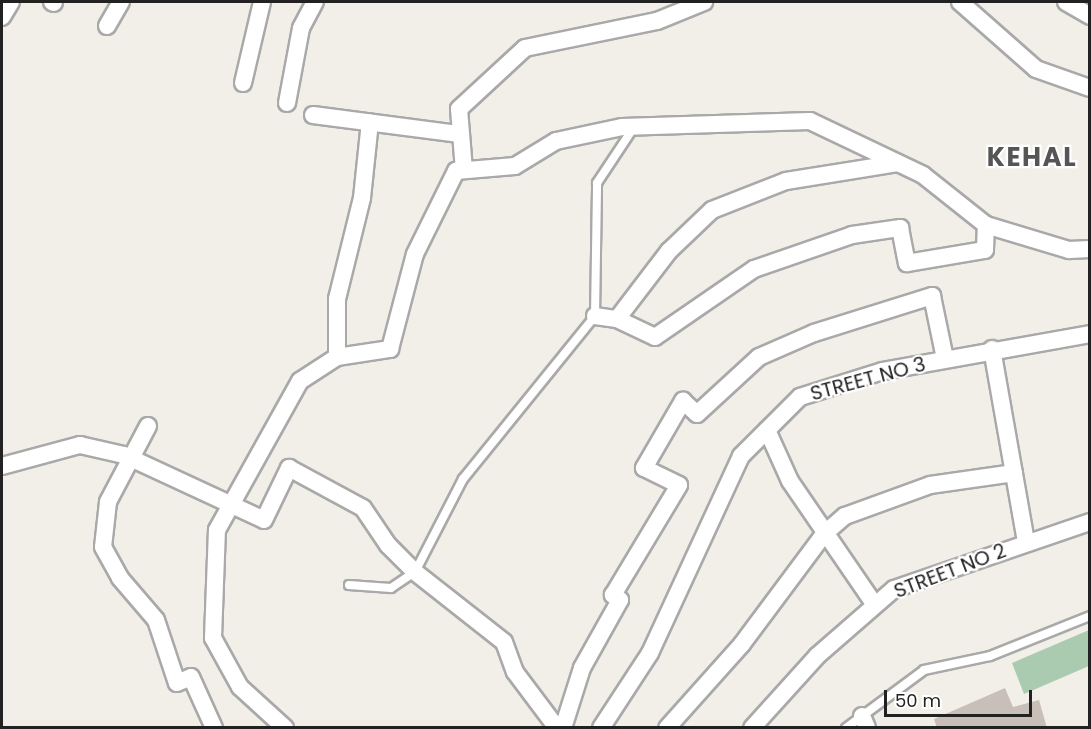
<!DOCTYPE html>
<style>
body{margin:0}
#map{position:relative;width:1091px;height:729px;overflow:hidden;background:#f2efe9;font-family:Poppins,sans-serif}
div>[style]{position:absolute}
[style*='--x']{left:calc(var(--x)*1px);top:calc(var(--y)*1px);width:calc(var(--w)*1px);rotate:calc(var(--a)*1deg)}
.cemetery>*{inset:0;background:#aacbaf}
.building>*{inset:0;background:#c7bfb8}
.roads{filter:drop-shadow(2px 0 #a9a9a9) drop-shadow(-2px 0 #a9a9a9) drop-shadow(0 2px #a9a9a9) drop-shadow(0 -2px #a9a9a9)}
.lane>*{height:8px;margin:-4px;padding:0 4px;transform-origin:4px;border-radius:4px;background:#fff}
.street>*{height:16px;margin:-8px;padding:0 8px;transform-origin:8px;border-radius:8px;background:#fff}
span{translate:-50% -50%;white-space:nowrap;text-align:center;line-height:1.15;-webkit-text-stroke:4.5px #fff;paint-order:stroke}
.street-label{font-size:20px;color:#222}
.district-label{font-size:26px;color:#555;font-weight:700;letter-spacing:1.5px}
.frame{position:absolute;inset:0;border:3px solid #222;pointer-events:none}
.scale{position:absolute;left:884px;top:690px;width:148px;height:27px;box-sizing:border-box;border:3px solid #222;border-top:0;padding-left:8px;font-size:18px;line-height:21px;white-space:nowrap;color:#222;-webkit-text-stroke:4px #fff;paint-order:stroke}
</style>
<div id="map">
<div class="cemetery">
<div style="clip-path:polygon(1089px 630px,1089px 666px,1024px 694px,1012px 663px)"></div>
</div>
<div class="building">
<div style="clip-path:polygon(1005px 688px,1013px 707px,1039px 700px,1047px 728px,937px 728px,934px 719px)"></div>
</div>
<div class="roads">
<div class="lane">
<div style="--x:349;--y:585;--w:42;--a:4.1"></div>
<div style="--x:391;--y:588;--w:29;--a:-34"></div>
<div style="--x:415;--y:572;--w:105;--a:-62.7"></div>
<div style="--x:463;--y:479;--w:210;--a:-51"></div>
<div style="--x:595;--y:316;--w:133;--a:-89.1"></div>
<div style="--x:597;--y:183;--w:67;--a:-56.5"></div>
<div style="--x:846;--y:728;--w:97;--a:-36.6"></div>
<div style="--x:924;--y:670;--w:67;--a:-12"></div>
<div style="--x:990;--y:656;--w:108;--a:-21.8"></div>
</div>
<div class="street">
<div style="--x:52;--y:2;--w:2;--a:27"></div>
<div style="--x:960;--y:2;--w:101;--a:41.4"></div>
<div style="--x:1036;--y:69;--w:57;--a:19.4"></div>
<div style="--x:1066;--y:2;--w:28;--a:30"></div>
<div style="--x:2;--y:17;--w:17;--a:-59"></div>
<div style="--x:107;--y:26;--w:28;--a:-60"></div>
<div style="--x:243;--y:83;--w:83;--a:-76.8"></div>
<div style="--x:287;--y:103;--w:76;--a:-79.4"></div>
<div style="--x:301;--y:28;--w:30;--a:-62"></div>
<div style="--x:313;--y:115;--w:148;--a:7.4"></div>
<div style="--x:464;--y:170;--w:61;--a:-94.7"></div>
<div style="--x:459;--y:109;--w:90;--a:-42.7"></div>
<div style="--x:525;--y:48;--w:135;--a:-11.6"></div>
<div style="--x:657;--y:21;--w:51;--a:-22"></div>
<div style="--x:595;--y:316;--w:22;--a:8"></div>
<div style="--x:617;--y:319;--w:86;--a:-52.6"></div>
<div style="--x:669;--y:251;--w:59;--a:-43.6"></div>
<div style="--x:712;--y:210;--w:79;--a:-21.4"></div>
<div style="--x:786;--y:181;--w:113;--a:-9.1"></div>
<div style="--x:617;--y:319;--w:42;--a:25.3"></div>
<div style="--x:655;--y:337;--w:120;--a:-34.5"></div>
<div style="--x:754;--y:269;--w:104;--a:-19.1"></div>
<div style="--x:852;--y:235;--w:49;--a:-8.3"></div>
<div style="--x:900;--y:228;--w:36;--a:79"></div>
<div style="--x:907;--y:263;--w:79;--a:-9.5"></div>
<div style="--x:985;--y:250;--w:25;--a:-88"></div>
<div style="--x:992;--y:349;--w:196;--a:80"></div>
<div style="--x:337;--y:357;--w:58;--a:-90"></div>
<div style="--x:337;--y:299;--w:104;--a:-76.1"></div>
<div style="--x:362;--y:198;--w:76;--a:-84"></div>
<div style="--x:148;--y:426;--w:86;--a:117.8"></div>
<div style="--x:108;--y:502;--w:45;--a:96.3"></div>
<div style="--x:103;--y:547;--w:35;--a:61"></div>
<div style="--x:120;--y:578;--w:55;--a:49.4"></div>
<div style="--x:156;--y:620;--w:66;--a:71.6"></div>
<div style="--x:177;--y:683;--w:15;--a:-23"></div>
<div style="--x:191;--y:677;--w:56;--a:65.7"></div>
<div style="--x:767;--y:430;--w:56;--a:65.7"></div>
<div style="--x:790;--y:481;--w:150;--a:55.6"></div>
<div style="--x:2;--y:466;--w:81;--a:-15.1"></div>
<div style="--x:80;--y:445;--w:45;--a:12.8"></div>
<div style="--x:124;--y:455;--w:154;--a:24.9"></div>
<div style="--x:264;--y:520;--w:58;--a:-64.3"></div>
<div style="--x:289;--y:468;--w:84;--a:28.4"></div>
<div style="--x:363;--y:508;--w:45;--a:56"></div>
<div style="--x:388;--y:545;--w:38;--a:45"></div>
<div style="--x:415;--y:572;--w:113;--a:38.2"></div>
<div style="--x:504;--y:642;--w:32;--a:70"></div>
<div style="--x:515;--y:672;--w:70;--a:53.1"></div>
<div style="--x:862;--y:716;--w:13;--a:67"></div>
<div style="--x:285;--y:728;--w:61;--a:-137.7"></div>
<div style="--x:240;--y:687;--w:56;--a:-118.9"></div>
<div style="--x:213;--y:638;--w:108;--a:-87.9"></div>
<div style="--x:217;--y:530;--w:171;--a:-60.9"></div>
<div style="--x:300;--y:381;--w:44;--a:-33"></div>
<div style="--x:337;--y:357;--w:54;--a:-8.6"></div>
<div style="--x:390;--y:349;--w:98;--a:-75.3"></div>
<div style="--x:415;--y:254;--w:93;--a:-63.7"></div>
<div style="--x:456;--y:171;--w:59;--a:-4.8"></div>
<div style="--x:515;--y:166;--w:48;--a:-31.4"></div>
<div style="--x:556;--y:141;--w:67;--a:-12"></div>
<div style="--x:622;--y:127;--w:188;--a:-1.8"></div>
<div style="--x:810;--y:121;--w:125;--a:25.5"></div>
<div style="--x:923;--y:175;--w:80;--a:38.4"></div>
<div style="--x:986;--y:225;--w:87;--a:16.8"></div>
<div style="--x:1069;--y:250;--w:21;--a:-3"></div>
<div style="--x:563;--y:728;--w:63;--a:-72.4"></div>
<div style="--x:582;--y:668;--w:78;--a:-60.8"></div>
<div style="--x:620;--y:600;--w:9;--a:-144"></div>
<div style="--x:613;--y:595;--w:128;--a:-59"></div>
<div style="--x:679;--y:485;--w:39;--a:-154"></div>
<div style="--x:644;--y:468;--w:78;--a:-59.8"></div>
<div style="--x:683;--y:401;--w:19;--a:43"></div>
<div style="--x:697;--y:414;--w:84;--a:-42.6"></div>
<div style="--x:759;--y:357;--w:60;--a:-23.6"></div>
<div style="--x:814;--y:333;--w:124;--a:-17.4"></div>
<div style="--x:932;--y:296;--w:64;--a:78.3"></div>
<div style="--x:601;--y:728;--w:90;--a:-56.8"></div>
<div style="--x:650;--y:653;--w:217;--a:-65.2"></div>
<div style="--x:741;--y:456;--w:83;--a:-45"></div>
<div style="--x:800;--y:397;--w:87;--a:-17.4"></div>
<div style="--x:883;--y:371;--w:210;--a:-10.1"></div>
<div style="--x:667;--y:728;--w:113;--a:-48.2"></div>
<div style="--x:742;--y:644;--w:137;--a:-53.3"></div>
<div style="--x:824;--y:534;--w:28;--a:-41"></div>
<div style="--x:845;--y:516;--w:90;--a:-20"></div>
<div style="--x:930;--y:485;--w:85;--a:-8.1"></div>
<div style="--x:752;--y:728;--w:97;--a:-47.9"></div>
<div style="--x:817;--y:656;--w:102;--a:-41"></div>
<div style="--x:894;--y:589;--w:207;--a:-18.9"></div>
</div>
</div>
<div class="street-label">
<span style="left:868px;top:379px;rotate:-15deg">STREET NO 3</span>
<span style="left:950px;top:571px;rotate:-21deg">STREET NO 2</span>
</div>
<div class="district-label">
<span style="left:1032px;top:158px">KEHAL</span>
</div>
<div class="frame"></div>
<div class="scale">50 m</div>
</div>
